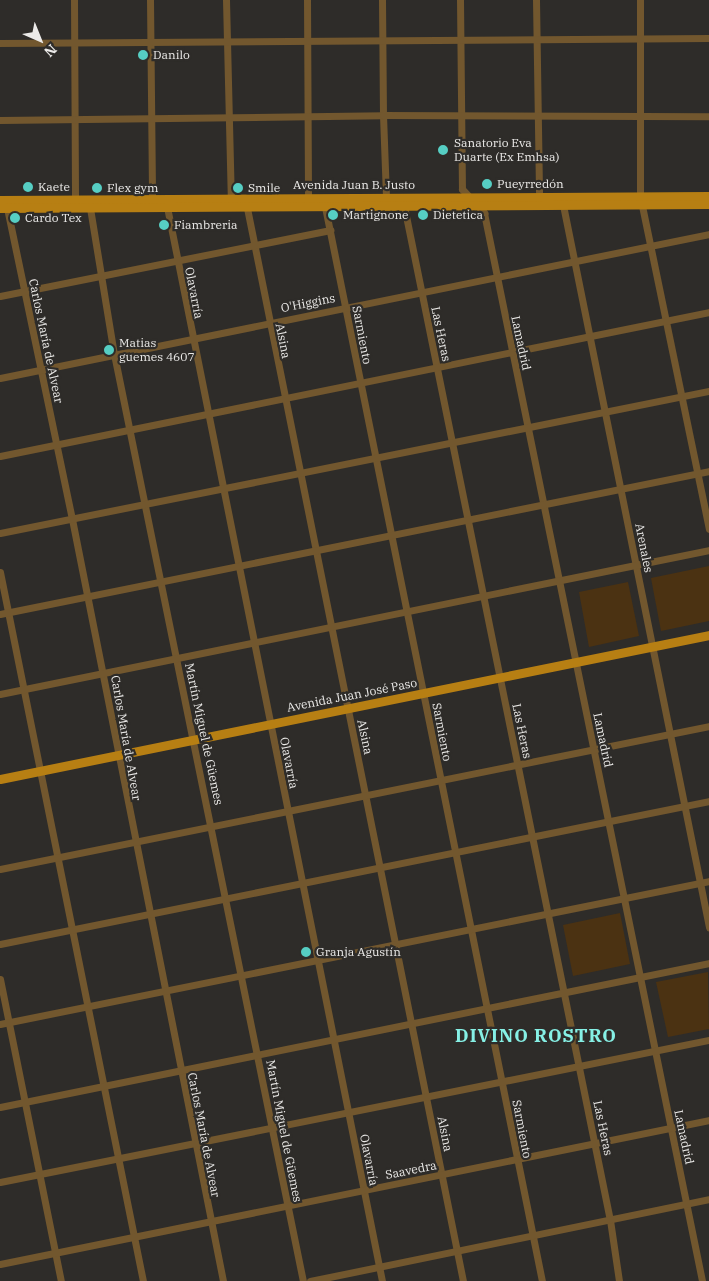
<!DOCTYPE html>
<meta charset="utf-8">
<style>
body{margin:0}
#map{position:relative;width:709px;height:1281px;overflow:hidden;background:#2e2c29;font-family:"IBM Plex Serif",serif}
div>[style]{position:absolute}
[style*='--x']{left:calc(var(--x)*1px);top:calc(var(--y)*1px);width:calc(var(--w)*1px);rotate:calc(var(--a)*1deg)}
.green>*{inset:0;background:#4b3212}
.minor>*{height:7px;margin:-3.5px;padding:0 3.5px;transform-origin:3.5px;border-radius:3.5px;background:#72572e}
.major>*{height:9px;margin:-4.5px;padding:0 4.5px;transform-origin:4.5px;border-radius:4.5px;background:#b77f13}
.dots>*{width:14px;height:14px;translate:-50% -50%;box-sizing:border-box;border:2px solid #2e2c29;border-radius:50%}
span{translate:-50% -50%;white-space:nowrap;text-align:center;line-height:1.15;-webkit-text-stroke:4.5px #2e2c29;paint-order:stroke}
.poi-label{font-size:12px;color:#ebeae8}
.left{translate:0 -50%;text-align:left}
.street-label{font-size:12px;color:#ebeae8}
.district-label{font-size:18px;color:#86f0e5;font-weight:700;letter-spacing:1px}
.north{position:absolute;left:15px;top:15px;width:50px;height:50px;-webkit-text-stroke:4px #2e2c29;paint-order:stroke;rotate:136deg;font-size:14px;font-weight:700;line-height:20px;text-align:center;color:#ebeae8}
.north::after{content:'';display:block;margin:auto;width:18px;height:22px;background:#ebeae8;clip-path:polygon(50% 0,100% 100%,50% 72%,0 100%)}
</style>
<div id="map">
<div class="green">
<div style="clip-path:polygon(709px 566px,709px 621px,661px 631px,651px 578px)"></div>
<div style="clip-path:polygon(628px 582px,639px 636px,589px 647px,579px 592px)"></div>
<div style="clip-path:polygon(620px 913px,630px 964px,573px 976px,563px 925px)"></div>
<div style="clip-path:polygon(708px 972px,709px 1029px,668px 1037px,656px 982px)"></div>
</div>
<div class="minor">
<div style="--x:74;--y:0;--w:199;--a:89.7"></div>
<div style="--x:75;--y:199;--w:17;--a:31"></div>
<div style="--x:90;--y:208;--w:148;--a:80.7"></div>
<div style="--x:114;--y:354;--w:946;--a:78.48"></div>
<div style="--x:150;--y:0;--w:199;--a:89.4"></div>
<div style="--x:152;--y:199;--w:3;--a:18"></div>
<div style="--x:226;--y:0;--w:202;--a:88.6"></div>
<div style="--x:307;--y:0;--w:198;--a:89.7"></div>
<div style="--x:308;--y:198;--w:4;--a:34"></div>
<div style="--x:382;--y:0;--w:115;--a:89.5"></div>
<div style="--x:383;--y:115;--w:82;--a:87.9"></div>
<div style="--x:386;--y:197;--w:4;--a:34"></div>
<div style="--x:460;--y:0;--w:189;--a:89.4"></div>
<div style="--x:462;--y:189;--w:33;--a:47"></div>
<div style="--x:484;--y:213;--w:1090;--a:78.46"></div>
<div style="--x:536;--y:0;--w:197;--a:89.1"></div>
<div style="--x:539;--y:197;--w:6;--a:9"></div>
<div style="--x:640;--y:0;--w:196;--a:90"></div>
<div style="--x:640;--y:196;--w:340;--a:78.3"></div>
<div style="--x:0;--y:43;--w:709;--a:-0.4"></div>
<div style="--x:0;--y:120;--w:383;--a:-0.7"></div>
<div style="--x:383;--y:115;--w:326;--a:0.2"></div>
<div style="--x:246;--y:203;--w:1100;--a:78.62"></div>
<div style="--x:559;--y:204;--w:4;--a:14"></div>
<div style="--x:563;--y:205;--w:737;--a:78.57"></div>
<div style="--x:3;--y:205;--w:5;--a:37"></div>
<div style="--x:7;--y:208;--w:318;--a:78.2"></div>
<div style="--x:72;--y:519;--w:777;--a:78.79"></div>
<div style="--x:321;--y:205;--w:4;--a:27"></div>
<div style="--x:325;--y:207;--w:1096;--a:78.58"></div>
<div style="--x:401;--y:205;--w:3;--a:18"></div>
<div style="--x:404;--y:206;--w:1035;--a:78.52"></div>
<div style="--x:610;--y:1220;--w:62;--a:81.6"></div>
<div style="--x:164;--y:206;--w:3;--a:18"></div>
<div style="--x:167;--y:207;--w:1095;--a:78.68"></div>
<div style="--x:0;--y:296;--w:337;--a:-11.3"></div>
<div style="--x:0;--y:378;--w:723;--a:-11.48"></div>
<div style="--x:0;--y:456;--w:723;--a:-11.48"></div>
<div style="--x:0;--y:533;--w:723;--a:-11.33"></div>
<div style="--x:0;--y:572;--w:723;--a:78.6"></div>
<div style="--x:0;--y:614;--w:723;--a:-11.4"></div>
<div style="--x:0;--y:694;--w:723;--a:-11.48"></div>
<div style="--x:0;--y:869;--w:723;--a:-11.4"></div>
<div style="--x:0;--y:944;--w:723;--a:-11.4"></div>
<div style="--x:0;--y:979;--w:308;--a:78.6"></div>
<div style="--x:0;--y:1024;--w:723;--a:-11.4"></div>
<div style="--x:0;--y:1107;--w:723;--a:-11.48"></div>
<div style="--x:0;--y:1182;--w:723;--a:-11.33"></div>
<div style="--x:0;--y:1264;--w:723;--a:-11.48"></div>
<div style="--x:310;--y:1281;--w:407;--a:-11.6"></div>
</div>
<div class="major">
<div style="--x:0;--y:200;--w:709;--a:-0.32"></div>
<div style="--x:0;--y:208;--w:709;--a:-0.32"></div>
<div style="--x:0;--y:779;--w:723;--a:-11.48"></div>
</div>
<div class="dots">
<div style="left:143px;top:55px;background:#56cec3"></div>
<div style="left:443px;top:150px;background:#56cec3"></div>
<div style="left:487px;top:184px;background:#56cec3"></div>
<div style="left:28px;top:187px;background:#56cec3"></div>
<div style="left:97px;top:188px;background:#56cec3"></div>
<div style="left:238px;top:188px;background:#56cec3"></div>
<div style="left:333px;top:215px;background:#56cec3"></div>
<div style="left:423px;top:215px;background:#56cec3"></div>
<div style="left:15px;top:218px;background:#56cec3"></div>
<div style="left:164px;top:225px;background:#56cec3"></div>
<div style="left:109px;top:350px;background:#56cec3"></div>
<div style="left:306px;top:952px;background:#56cec3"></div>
</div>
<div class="poi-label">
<span class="left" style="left:153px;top:55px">Danilo</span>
<span class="left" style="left:454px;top:150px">Sanatorio Eva<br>Duarte (Ex Emhsa)</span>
<span class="left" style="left:497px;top:184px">Pueyrredón</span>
<span class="left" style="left:38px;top:187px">Kaete</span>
<span class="left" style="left:107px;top:188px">Flex gym</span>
<span class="left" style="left:248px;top:188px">Smile</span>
<span class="left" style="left:343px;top:215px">Martignone</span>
<span class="left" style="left:433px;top:215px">Dietetica</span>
<span class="left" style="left:25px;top:218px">Cardo Tex</span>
<span class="left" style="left:174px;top:225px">Fiambreria</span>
<span class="left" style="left:119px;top:350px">Matias<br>guemes 4607</span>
<span class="left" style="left:316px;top:952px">Granja Agustín</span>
</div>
<div class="street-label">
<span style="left:354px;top:185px">Avenida Juan B. Justo</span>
<span style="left:194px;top:293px;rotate:79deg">Olavarría</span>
<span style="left:308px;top:303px;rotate:-11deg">O'Higgins</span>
<span style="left:441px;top:334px;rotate:78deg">Las Heras</span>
<span style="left:362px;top:335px;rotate:79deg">Sarmiento</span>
<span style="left:46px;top:341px;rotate:78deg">Carlos María de Alvear</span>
<span style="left:283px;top:341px;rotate:79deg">Alsina</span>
<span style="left:521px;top:343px;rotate:78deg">Lamadrid</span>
<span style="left:644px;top:548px;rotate:79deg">Arenales</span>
<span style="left:352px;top:695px;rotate:-11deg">Avenida Juan José Paso</span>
<span style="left:522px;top:731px;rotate:78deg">Las Heras</span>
<span style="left:442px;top:732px;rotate:79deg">Sarmiento</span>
<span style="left:204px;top:734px;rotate:78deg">Martín Miguel de Güemes</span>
<span style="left:365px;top:737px;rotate:78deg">Alsina</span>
<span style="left:126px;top:738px;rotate:80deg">Carlos María de Alvear</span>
<span style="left:603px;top:740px;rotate:78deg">Lamadrid</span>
<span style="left:289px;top:763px;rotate:79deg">Olavarría</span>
<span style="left:603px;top:1128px;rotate:78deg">Las Heras</span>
<span style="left:522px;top:1129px;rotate:79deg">Sarmiento</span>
<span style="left:284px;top:1131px;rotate:79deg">Martín Miguel de Güemes</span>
<span style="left:445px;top:1134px;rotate:79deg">Alsina</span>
<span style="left:204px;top:1135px;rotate:79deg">Carlos María de Alvear</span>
<span style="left:684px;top:1137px;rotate:78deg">Lamadrid</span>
<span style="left:369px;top:1160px;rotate:79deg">Olavarría</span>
<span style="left:411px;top:1170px;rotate:-11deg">Saavedra</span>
</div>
<div class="district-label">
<span style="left:536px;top:1036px">DIVINO ROSTRO</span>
</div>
<div class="north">N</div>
</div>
